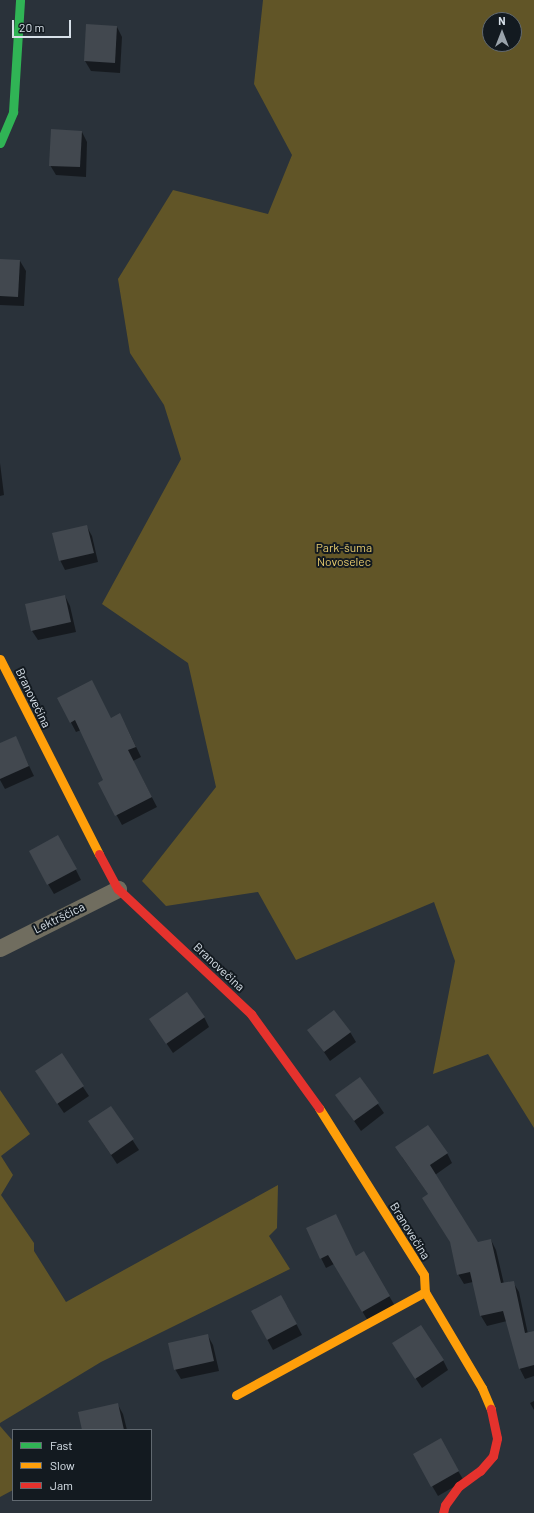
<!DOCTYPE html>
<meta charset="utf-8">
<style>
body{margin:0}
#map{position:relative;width:534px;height:1513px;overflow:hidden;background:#2a323a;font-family:Barlow,sans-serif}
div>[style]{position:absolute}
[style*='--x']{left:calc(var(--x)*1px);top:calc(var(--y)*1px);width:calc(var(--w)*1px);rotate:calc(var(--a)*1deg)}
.green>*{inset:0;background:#615527}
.shadow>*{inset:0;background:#0007}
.building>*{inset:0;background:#42484f}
.street>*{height:17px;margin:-8.5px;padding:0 8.5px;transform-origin:8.5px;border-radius:8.5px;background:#706d5f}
.fast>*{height:9px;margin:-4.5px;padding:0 4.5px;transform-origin:4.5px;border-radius:4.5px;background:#30b455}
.slow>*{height:9px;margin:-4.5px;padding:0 4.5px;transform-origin:4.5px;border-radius:4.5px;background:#ff9f0a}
.jam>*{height:9px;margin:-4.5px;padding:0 4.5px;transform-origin:4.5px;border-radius:4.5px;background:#e5322d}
span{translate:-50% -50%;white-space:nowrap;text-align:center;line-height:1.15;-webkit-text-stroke:4px #131a20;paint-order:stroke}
.park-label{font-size:12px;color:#e6ca6d}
.street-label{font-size:12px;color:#d7e0e8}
.legend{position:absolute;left:12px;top:1429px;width:140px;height:72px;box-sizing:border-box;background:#131a20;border:1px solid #616970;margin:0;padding:5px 7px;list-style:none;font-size:12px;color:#d7e0e8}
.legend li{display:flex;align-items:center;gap:8px;height:20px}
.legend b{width:20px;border:1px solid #616970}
.north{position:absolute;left:482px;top:12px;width:40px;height:40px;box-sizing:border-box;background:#131a20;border:1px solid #616970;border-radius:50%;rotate:0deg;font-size:11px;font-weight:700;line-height:16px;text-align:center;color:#d7e0e8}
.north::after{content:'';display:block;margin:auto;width:14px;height:18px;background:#9aa3ab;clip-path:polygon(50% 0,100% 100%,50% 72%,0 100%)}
.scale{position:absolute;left:12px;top:20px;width:59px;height:18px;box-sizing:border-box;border:2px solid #d7e0e8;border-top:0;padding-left:5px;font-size:12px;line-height:14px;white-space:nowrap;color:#d7e0e8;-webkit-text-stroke:3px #131a20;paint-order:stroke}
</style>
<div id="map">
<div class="green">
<div style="clip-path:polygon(evenodd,263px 0,534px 0,534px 1128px,488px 1054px,433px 1074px,455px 961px,434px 902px,296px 960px,258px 892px,166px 906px,142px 881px,216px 787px,188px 663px,102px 604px,181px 459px,164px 405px,130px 353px,118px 279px,173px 190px,268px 214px,292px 155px,254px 84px,263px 0,490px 20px,514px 20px,514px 44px,490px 44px,490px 20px)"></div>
<div style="clip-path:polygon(0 1090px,30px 1134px,1px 1156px,13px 1175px,1px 1195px,34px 1243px,34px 1251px,66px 1302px,278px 1185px,277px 1228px,269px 1236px,290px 1269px,101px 1362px,0 1423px)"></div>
<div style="clip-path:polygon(0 1426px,13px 1441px,13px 1490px,0 1497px)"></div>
</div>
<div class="shadow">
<div style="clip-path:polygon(117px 27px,122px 37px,120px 73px,91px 71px,85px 61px)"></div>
<div style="clip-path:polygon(82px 132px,87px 142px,86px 177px,56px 175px,50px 165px)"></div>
<div style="clip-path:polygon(0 260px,20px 261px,26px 271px,24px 306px,0 305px)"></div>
<div style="clip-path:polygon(0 463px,4px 495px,0 496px)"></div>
<div style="clip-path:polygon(87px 527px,92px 536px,98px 562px,65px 570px,60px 560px)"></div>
<div style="clip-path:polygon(65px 596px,70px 606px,76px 632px,38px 640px,32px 631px)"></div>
<div style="clip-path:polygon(58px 698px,125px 724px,141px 757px,133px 761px,157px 807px,122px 825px,99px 783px,105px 780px,81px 730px,76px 732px)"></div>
<div style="clip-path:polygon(15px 737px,34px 776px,5px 789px,0 780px,0 744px)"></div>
<div style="clip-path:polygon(64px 846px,81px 880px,54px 894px,48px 884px)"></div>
<div style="clip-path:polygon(204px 1017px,209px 1027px,173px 1053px,150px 1019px)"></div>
<div style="clip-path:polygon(309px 1030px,350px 1032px,356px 1042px,330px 1061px)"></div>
<div style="clip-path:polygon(36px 1072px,83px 1087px,89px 1096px,64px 1113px)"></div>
<div style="clip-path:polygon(360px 1078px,384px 1113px,361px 1131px,336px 1095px)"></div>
<div style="clip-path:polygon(111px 1107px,139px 1150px,117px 1164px,95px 1131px)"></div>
<div style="clip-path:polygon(447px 1153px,452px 1163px,435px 1175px,478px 1243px,491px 1240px,496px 1250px,504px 1284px,513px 1282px,519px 1292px,528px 1334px,534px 1332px,534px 1376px,525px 1379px,520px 1369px,507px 1321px,487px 1326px,481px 1316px,473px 1282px,464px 1284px,458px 1274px,451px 1243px,429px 1195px,402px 1157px)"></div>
<div style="clip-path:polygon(336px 1215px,356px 1257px,364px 1253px,395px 1306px,368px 1321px,334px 1264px,326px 1268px,321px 1258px)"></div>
<div style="clip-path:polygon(287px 1306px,302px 1335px,273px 1350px,252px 1312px)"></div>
<div style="clip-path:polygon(208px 1336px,213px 1345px,219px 1371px,181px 1379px,175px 1369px)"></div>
<div style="clip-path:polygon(399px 1353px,443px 1360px,448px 1370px,422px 1388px)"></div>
<div style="clip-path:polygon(534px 1401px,534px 1410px,530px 1403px)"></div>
<div style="clip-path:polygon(118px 1405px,123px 1414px,127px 1430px,83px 1430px)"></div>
<div style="clip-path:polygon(440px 1440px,464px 1481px,438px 1496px,414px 1455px)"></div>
</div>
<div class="building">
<div style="clip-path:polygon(86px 24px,117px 26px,115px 63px,84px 61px)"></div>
<div style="clip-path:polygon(51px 129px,82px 131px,80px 167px,49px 166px)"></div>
<div style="clip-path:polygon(0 259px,20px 260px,18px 297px,0 296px)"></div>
<div style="clip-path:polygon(87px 525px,94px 553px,59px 561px,52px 533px)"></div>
<div style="clip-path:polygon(65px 595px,71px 622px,31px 631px,25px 604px)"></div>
<div style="clip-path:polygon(92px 680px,111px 718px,120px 713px,136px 747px,128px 750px,152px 797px,115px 816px,98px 783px,103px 780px,75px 720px,70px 723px,57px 698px)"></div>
<div style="clip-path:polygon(16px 736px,29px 766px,0 779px,0 743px)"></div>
<div style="clip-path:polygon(58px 835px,77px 869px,47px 885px,29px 851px)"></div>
<div style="clip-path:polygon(187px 992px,205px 1017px,166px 1044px,149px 1019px)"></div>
<div style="clip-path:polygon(334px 1010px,351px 1032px,324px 1052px,307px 1030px)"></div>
<div style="clip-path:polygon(62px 1053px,84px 1086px,57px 1104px,35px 1071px)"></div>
<div style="clip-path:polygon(360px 1077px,379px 1103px,354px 1121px,335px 1095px)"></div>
<div style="clip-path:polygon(111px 1106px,134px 1139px,111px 1155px,88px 1121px)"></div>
<div style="clip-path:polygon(428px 1125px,448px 1153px,430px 1165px,478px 1242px,491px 1239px,501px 1283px,514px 1281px,525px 1333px,534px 1331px,534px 1365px,519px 1369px,503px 1311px,480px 1316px,470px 1272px,457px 1275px,450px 1242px,422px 1198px,428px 1194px,395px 1147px)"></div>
<div style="clip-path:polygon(336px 1214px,356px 1256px,364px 1251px,390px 1296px,362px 1312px,328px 1255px,320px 1259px,306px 1228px)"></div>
<div style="clip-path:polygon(281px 1295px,297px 1324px,267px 1340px,251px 1311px)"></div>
<div style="clip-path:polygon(421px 1325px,444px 1360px,415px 1379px,392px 1343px)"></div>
<div style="clip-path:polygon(208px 1334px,214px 1361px,174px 1370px,168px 1343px)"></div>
<div style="clip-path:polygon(118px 1403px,124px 1430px,82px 1430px,78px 1412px)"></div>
<div style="clip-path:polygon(441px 1438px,459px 1471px,431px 1487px,413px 1454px)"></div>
</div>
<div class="street">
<div style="--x:0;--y:948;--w:132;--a:-26.6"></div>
</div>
<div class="fast">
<div style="--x:0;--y:143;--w:34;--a:-67"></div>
<div style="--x:13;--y:112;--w:112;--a:-86.4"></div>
</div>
<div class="slow">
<div style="--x:0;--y:659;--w:219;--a:63.1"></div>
<div style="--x:319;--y:1108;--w:197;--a:57.8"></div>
<div style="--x:424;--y:1275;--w:17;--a:87"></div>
<div style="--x:425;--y:1292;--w:112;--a:59.3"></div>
<div style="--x:482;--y:1388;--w:23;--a:67"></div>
<div style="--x:236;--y:1395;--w:215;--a:-28.6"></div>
</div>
<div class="jam">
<div style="--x:99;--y:854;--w:40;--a:62"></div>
<div style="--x:118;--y:889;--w:183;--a:43.2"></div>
<div style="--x:251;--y:1014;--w:116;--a:54.1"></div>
<div style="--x:443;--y:1513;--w:8;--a:-76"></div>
<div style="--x:445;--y:1505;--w:24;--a:-54"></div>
<div style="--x:459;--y:1486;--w:26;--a:-36"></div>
<div style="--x:480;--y:1471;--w:20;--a:-49"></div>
<div style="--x:493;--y:1456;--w:18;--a:-77"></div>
<div style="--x:497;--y:1438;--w:30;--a:-102"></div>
</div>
<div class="park-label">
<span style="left:344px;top:555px">Park-šuma<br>Novoselec</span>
</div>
<div class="street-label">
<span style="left:33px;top:698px;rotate:64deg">Branovečina</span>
<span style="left:59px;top:918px;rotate:-26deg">Lektrščica</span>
<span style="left:219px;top:967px;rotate:43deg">Branovečina</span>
<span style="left:410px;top:1231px;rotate:58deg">Branovečina</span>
</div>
<ul class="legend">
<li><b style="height:5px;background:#30b455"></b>Fast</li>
<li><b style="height:5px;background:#ff9f0a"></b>Slow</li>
<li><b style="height:5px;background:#e5322d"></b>Jam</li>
</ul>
<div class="north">N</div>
<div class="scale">20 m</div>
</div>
